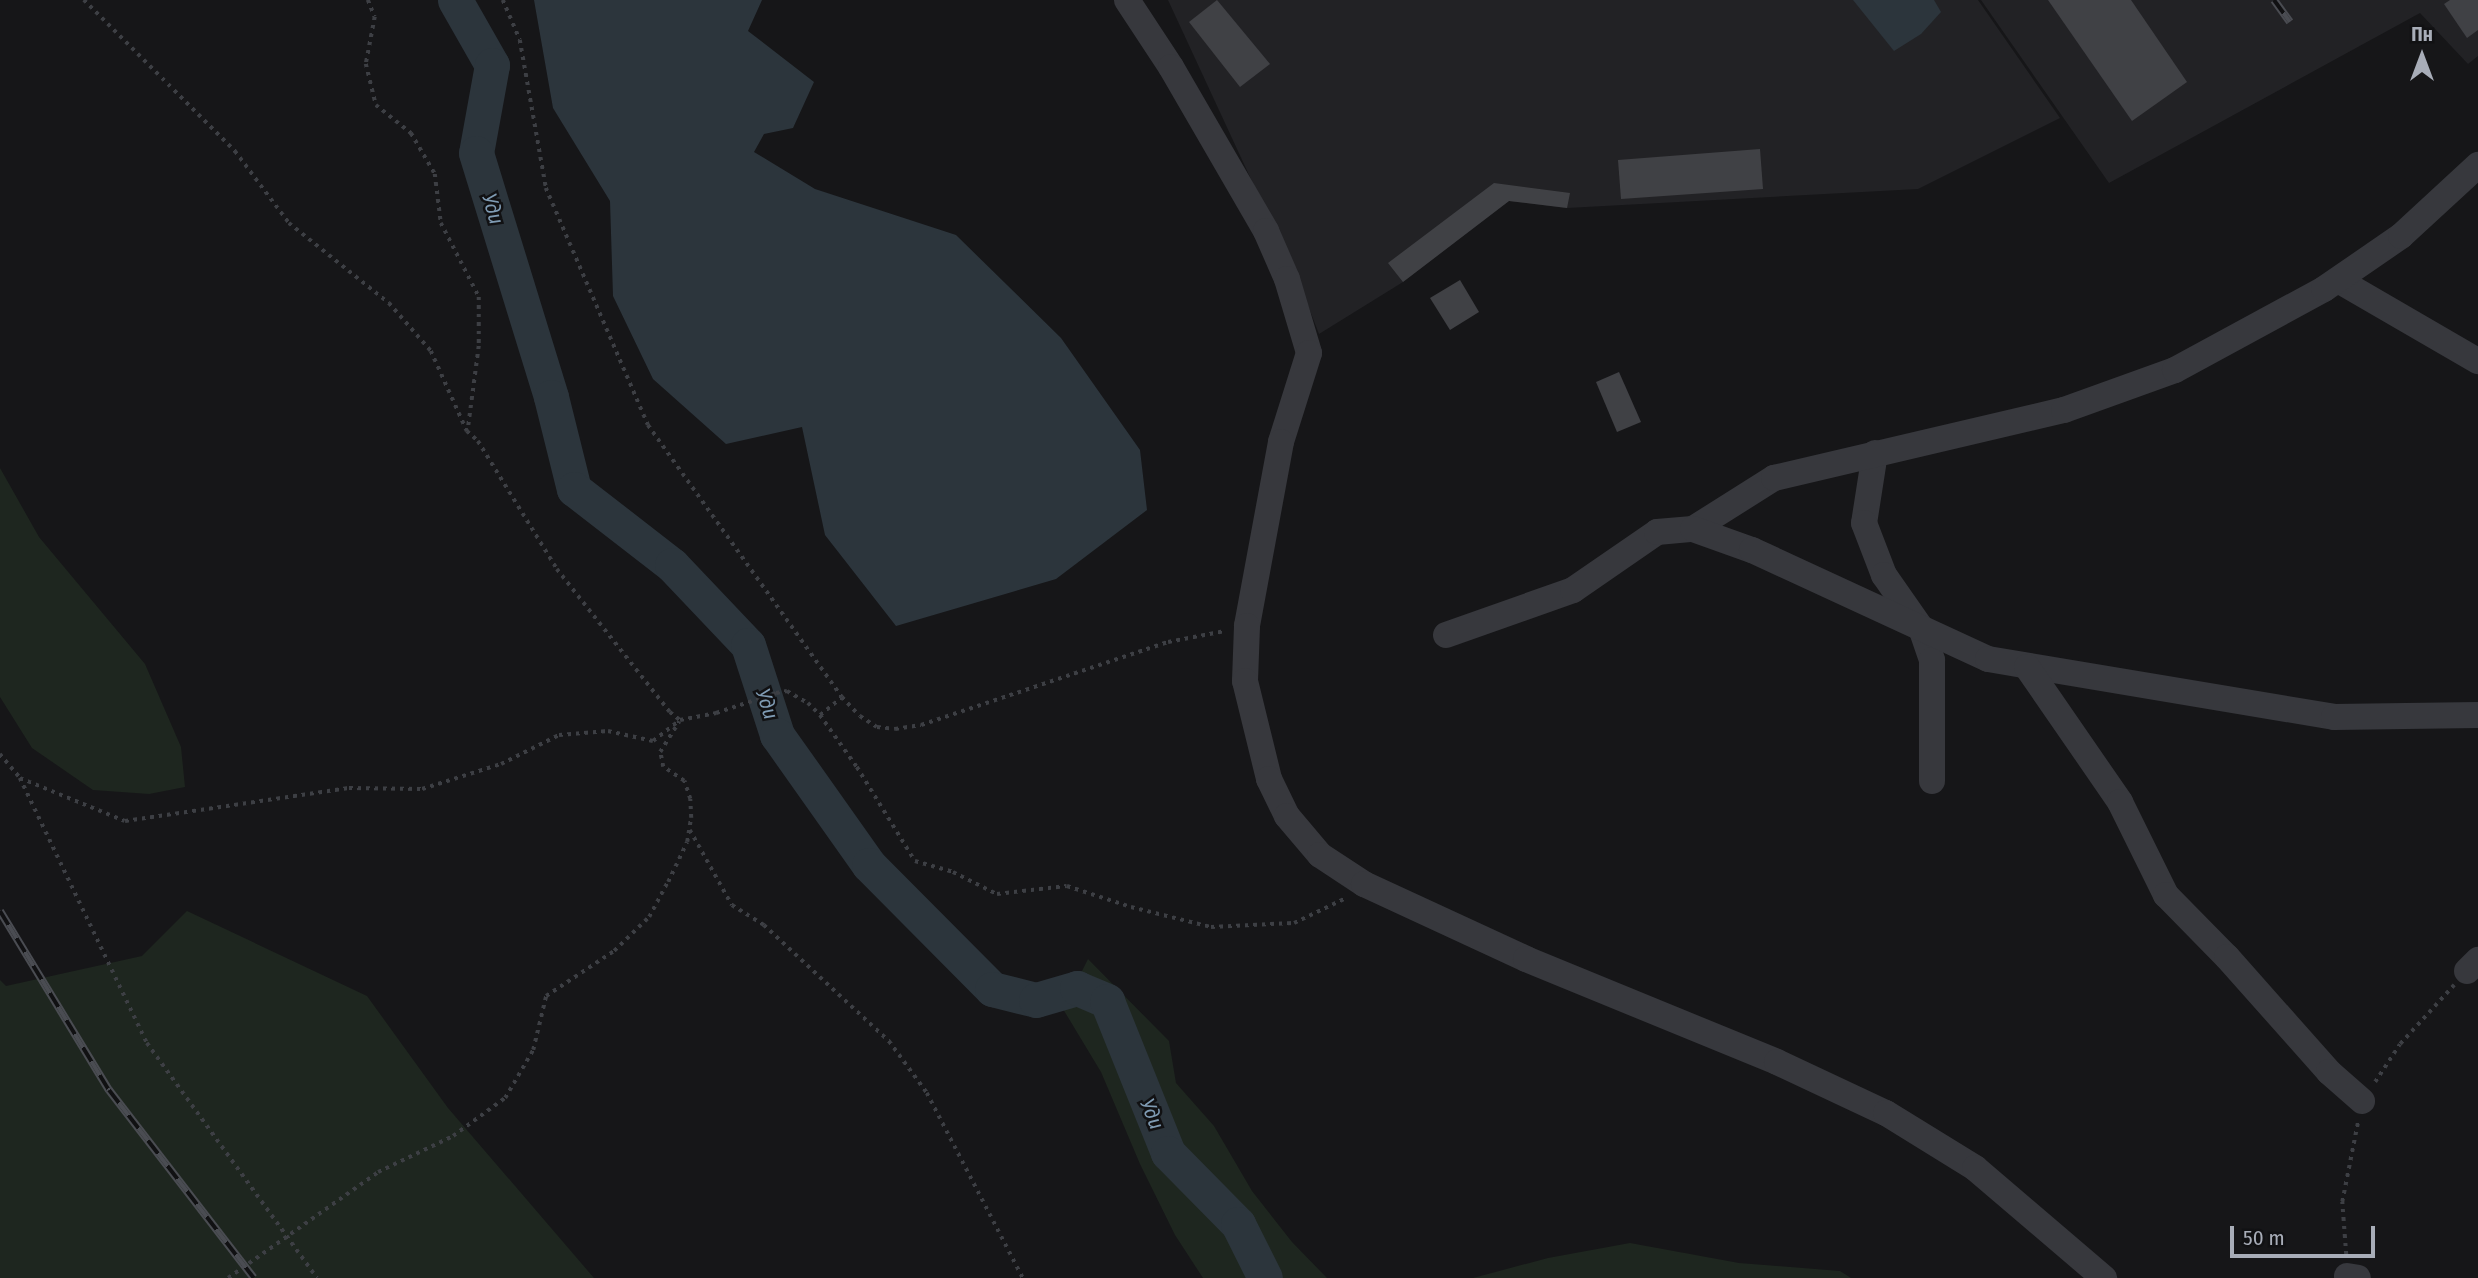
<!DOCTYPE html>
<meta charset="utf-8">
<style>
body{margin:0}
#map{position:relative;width:2478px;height:1278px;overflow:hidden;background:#161618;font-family:"Fira Sans Condensed",sans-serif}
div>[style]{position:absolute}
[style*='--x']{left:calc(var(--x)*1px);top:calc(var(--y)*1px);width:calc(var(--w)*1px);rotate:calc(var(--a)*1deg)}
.built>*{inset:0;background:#222225}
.green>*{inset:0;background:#1e261f}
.water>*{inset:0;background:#2c353c}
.river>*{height:35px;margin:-17.5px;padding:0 17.5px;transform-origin:17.5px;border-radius:17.5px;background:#2c353c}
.building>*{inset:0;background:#404145}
.path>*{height:3.5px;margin-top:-1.75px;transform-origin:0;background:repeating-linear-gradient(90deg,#3d3f44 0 3.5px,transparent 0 8.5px)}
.minor>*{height:26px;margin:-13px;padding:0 13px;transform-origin:13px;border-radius:13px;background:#37383d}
.rail>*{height:8px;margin-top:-4px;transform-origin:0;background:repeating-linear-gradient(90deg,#111113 0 16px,#4a4c52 0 32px);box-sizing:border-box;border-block:2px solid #4a4c52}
span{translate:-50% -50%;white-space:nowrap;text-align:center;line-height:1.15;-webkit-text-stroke:5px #111113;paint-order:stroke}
.water-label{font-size:21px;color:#7f9bb3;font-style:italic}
.north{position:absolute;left:2387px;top:21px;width:70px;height:70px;-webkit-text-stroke:5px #111113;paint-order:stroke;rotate:0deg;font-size:19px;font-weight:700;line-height:28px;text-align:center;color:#a8adb8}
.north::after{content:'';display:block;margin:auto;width:24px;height:32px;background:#a8adb8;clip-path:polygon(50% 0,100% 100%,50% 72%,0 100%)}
.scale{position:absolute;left:2230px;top:1226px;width:145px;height:32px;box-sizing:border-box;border:4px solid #a8adb8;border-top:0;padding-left:9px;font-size:21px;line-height:24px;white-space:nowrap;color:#a8adb8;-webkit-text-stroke:5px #111113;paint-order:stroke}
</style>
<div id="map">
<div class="built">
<div style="clip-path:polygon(1168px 0,1978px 0,2060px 118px,1918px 189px,1567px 208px,1509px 201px,1403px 282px,1319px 334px,1300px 285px)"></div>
<div style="clip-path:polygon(1981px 0,2478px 0,2478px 56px,2468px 64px,2420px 13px,2109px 183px)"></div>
</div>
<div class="green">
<div style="clip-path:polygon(0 468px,39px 537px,145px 664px,181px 747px,185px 787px,149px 794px,93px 790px,32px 748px,0 697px)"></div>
<div style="clip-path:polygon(187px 911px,367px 996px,448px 1108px,594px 1278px,0 1278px,0 980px,6px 986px,142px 956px)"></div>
<div style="clip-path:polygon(1088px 959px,1169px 1041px,1176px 1083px,1214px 1126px,1252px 1191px,1292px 1242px,1327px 1278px,1203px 1278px,1175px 1235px,1140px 1164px,1101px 1072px,1063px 1009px)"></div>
<div style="clip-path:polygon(1630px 1243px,1739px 1263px,1840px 1271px,1851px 1278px,1473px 1278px,1548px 1258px)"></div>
</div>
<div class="water">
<div style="clip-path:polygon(534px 0,762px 0,748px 31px,814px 82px,793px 128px,764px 134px,754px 152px,815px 189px,956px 235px,1061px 338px,1140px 450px,1147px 510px,1056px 579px,896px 626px,825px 535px,802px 427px,726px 444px,653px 379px,613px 296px,610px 201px,553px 108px)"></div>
<div style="clip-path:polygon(1853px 0,1934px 0,1941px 12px,1921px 34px,1894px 51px)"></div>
</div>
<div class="river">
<div style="--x:455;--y:0;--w:75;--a:60.4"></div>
<div style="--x:492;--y:65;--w:89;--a:100.3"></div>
<div style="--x:476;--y:153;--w:255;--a:72.9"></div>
<div style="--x:551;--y:397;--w:95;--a:76"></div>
<div style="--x:574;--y:489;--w:124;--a:37.8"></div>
<div style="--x:672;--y:565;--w:110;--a:46.5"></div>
<div style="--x:748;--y:645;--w:95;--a:72.1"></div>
<div style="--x:777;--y:735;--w:159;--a:54.7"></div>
<div style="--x:869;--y:865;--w:175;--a:45.2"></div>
<div style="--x:992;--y:989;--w:45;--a:14"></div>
<div style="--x:1036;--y:1000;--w:43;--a:-16.3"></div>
<div style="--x:1077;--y:988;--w:33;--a:23"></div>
<div style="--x:1107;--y:1001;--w:164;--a:68.1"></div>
<div style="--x:1168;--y:1153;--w:100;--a:45.4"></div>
<div style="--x:1238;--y:1224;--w:60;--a:63.4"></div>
</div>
<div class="building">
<div style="clip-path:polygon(1217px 0,1270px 64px,1240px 87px,1189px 22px)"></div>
<div style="clip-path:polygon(2048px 0,2131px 0,2187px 82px,2132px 121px)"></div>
<div style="clip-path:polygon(2450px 0,2478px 0,2478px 30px,2467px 38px,2444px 4px)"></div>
<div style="clip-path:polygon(1760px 149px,1763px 189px,1621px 199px,1618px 160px)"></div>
<div style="clip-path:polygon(1494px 183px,1570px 193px,1567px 208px,1509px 201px,1403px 282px,1388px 263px)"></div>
<div style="clip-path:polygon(1460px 280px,1479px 312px,1450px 330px,1430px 298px)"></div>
<div style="clip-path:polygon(1619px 372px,1641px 422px,1617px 432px,1596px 382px)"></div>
</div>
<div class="path">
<div style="--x:84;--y:0;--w:214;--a:45"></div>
<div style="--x:235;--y:151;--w:90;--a:53.1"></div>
<div style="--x:289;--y:223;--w:128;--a:38.7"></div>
<div style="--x:389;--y:303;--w:64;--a:48.8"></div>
<div style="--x:431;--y:351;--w:88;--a:65.8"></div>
<div style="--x:467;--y:431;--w:15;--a:42"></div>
<div style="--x:478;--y:441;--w:150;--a:58.3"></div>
<div style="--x:557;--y:569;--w:182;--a:51.7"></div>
<div style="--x:670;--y:712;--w:13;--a:39"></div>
<div style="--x:368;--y:0;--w:18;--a:68"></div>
<div style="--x:375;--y:17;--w:48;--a:100.8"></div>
<div style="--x:366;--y:64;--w:42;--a:76.3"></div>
<div style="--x:376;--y:105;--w:45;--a:38.7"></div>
<div style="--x:411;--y:133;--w:48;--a:59.7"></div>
<div style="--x:435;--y:174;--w:49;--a:83"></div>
<div style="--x:441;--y:223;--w:83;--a:62.8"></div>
<div style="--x:479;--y:297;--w:49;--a:90"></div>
<div style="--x:479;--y:346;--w:84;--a:97.5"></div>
<div style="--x:503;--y:0;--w:43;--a:67"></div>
<div style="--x:520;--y:40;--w:150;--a:80"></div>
<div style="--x:546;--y:188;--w:258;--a:66.7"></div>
<div style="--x:648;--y:425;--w:334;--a:54.5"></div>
<div style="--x:842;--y:697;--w:26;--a:47"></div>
<div style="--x:860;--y:716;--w:20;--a:33"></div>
<div style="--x:877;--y:727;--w:18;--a:6"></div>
<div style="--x:895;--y:729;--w:26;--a:-9"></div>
<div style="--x:921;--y:725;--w:261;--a:-18.6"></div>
<div style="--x:1168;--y:642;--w:58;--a:-10.9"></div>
<div style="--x:820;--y:715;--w:64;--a:54.6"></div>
<div style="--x:857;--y:767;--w:110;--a:58.3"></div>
<div style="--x:915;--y:861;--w:40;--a:16"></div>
<div style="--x:953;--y:872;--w:49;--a:26.6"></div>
<div style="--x:997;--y:894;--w:70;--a:-6.5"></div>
<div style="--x:1067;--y:886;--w:67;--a:18.2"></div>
<div style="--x:1131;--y:907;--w:82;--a:14"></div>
<div style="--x:1211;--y:927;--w:83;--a:-2.8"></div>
<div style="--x:1294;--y:923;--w:58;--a:-25.7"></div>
<div style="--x:0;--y:754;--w:31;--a:50"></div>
<div style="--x:20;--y:778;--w:294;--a:64.4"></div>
<div style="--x:147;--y:1043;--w:290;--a:54.1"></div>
<div style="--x:20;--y:778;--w:113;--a:22.3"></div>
<div style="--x:125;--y:821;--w:226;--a:-8.4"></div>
<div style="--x:349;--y:788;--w:73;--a:0.8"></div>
<div style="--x:422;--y:789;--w:83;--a:-17.6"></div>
<div style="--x:501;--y:764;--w:65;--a:-26.6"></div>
<div style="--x:559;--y:735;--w:49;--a:-4.7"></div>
<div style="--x:608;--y:731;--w:46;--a:12.5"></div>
<div style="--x:653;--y:741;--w:34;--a:-38"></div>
<div style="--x:680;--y:720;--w:37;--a:-11"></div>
<div style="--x:716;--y:713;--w:63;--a:-18.4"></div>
<div style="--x:776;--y:693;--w:11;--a:-10"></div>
<div style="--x:787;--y:691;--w:24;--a:30"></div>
<div style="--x:808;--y:703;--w:17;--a:45"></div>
<div style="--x:820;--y:715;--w:27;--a:-39"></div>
<div style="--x:690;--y:830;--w:86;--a:60.8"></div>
<div style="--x:732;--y:905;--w:38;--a:32"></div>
<div style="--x:764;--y:925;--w:171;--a:42.9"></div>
<div style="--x:889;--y:1041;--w:64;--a:53.8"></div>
<div style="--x:927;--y:1093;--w:208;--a:62.6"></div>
<div style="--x:2375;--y:1082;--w:45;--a:-56.7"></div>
<div style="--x:2400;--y:1044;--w:80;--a:-47.5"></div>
<div style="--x:2346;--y:1255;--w:53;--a:-94.3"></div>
<div style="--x:2342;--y:1202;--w:83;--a:-78.8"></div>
<div style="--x:228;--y:1278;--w:184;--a:-35.2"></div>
<div style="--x:378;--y:1172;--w:83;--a:-25.6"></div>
<div style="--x:453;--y:1136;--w:64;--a:-36.2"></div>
<div style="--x:505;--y:1098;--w:56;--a:-59.7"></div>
<div style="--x:533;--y:1050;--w:56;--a:-76.5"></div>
<div style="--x:546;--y:996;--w:82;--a:-33.5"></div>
<div style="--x:614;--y:951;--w:49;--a:-44.2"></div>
<div style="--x:649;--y:917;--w:40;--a:-62"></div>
<div style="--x:668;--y:882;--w:44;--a:-64.6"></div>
<div style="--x:687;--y:842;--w:24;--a:-81"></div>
<div style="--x:691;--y:818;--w:19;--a:-93"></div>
<div style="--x:690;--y:799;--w:19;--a:-108"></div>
<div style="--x:684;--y:781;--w:25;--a:-146"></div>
<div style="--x:663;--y:767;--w:15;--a:-101"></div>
<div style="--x:660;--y:752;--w:36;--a:-58"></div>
</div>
<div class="minor">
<div style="--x:1127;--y:0;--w:80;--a:56.7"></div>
<div style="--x:1171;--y:67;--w:190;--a:59.9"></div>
<div style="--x:1266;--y:231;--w:52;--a:66.4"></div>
<div style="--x:1287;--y:279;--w:77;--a:73.4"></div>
<div style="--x:1309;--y:353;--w:93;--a:107.5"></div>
<div style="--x:1281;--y:442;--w:187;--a:100.5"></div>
<div style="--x:1247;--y:626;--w:55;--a:92.1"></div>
<div style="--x:1245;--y:681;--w:101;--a:76.2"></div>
<div style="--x:1269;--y:779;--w:41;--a:64.1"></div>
<div style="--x:1287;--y:816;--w:51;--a:49.8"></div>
<div style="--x:1320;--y:855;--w:53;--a:33.4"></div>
<div style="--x:1364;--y:884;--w:179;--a:24.8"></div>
<div style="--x:1526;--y:959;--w:271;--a:22.3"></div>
<div style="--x:1777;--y:1062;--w:120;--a:25.1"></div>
<div style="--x:1886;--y:1113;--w:105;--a:31.7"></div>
<div style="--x:1975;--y:1168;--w:170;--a:40.5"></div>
<div style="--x:2338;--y:280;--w:162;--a:30.1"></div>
<div style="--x:1875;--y:453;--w:71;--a:98.9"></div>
<div style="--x:1864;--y:523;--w:56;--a:69"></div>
<div style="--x:1884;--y:575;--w:65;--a:55.1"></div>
<div style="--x:1921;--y:628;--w:34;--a:71"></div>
<div style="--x:1932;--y:660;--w:121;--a:90"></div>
<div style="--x:1693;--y:529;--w:96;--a:-32.2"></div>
<div style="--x:1774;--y:478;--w:298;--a:-13.2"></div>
<div style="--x:2064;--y:410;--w:118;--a:-19.8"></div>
<div style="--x:2175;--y:370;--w:170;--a:-28.5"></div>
<div style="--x:2324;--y:289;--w:93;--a:-34.5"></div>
<div style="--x:2401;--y:236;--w:105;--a:-42.7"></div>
<div style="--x:1446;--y:635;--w:135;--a:-19.5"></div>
<div style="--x:1573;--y:590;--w:102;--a:-34.6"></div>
<div style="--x:1657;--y:532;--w:36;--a:-5"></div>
<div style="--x:1693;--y:529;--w:63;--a:19.6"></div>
<div style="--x:1752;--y:550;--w:260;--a:24.8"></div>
<div style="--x:1988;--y:659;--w:351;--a:9.5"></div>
<div style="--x:2334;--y:717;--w:144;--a:-0.8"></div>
<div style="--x:2027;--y:667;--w:164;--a:55.4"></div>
<div style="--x:2120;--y:802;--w:104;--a:63.7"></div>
<div style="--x:2166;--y:895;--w:87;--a:45.5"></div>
<div style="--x:2227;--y:957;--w:154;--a:48.4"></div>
<div style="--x:2329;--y:1072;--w:44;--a:41.3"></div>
<div style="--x:2467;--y:971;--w:16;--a:-45"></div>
<div style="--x:2347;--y:1276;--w:11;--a:10"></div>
</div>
<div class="rail">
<div style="--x:2274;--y:0;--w:27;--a:54"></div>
<div style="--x:0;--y:911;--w:210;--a:58.7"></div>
<div style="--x:109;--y:1090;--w:237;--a:52.4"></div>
</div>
<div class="water-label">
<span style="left:493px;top:209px;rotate:74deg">Уди</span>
<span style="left:767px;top:704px;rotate:72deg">Уди</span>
<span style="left:1152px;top:1114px;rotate:68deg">Уди</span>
</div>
<div class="north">Пн</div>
<div class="scale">50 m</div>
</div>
